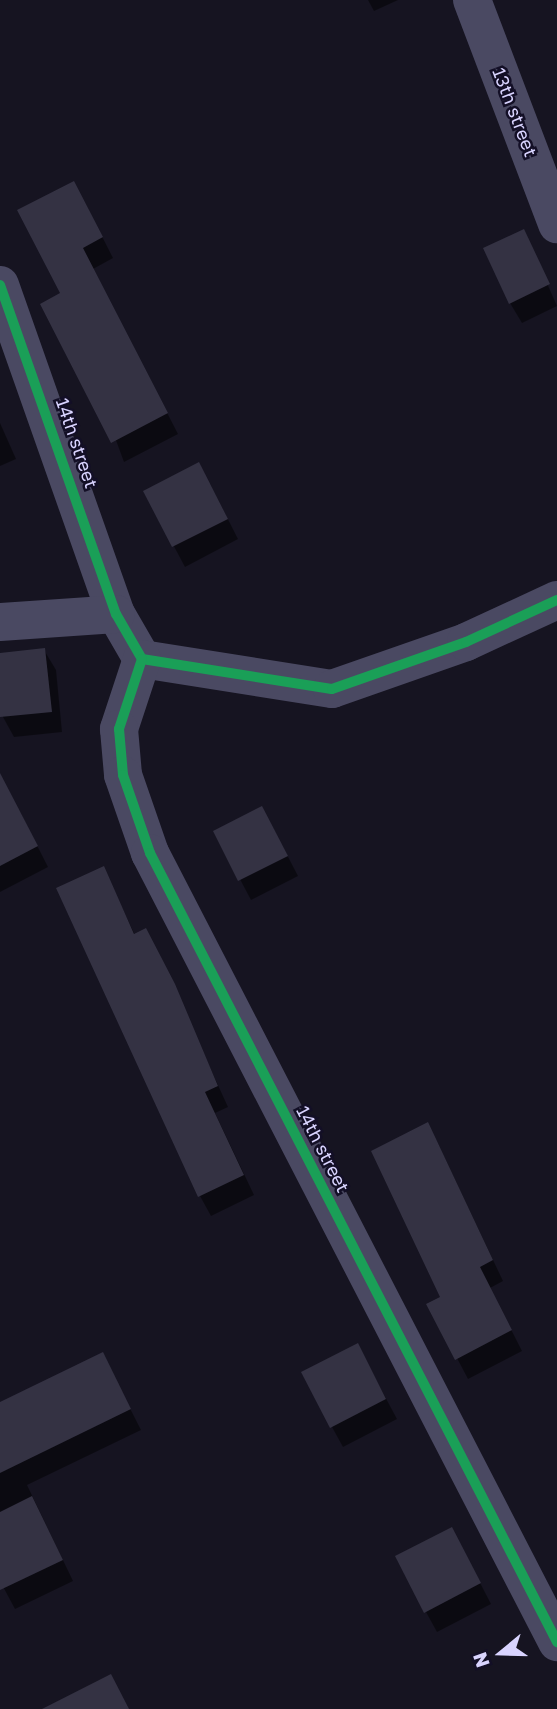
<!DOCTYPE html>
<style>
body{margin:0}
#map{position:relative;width:557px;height:1709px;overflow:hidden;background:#161421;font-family:"Golos Text",sans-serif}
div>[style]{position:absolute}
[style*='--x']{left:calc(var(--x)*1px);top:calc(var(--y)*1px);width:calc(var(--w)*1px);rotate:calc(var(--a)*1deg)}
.shadow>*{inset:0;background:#0007}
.building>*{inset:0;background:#343243}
.minor>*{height:38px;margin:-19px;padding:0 19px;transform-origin:19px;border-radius:19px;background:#4a4962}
.cycleway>*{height:10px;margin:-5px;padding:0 5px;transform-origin:5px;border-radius:5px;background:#1a9f57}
span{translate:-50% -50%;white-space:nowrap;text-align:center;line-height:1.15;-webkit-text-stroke:5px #130f26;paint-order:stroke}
.street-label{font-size:18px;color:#d9d4ff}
.north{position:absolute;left:466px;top:1618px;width:70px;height:70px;-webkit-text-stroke:5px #130f26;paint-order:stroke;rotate:251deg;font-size:19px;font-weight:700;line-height:28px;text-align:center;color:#d9d4ff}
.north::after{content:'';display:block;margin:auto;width:24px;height:32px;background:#d9d4ff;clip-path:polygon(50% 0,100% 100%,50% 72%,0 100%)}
</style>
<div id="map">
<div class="shadow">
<div style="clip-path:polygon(368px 0,398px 0,374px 11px)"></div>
<div style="clip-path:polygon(85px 203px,113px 258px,93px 269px,178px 434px,124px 462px,62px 294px)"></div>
<div style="clip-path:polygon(524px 231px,557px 306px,522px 323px,510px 303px)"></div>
<div style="clip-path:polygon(0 423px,16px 459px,0 466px)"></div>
<div style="clip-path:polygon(210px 484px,238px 539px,185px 567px,145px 492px)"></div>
<div style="clip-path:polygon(44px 650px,56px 670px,62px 732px,14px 737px,3px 717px,0 654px)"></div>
<div style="clip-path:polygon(0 796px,20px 812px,48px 867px,0 892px)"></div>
<div style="clip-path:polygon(273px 828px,298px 876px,251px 900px,215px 832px)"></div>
<div style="clip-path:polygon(103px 868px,135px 935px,156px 950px,228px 1107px,215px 1113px,254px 1195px,211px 1216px,200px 1196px)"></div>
<div style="clip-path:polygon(438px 1144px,503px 1281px,490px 1288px,522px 1351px,468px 1379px,429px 1305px,442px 1298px)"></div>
<div style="clip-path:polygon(368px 1365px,397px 1419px,343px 1447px,332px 1427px)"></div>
<div style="clip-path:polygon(113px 1375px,141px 1430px,27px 1485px,73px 1581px,15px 1609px,0 1581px,0 1405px)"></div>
<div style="clip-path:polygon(463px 1550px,491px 1604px,437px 1632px,426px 1612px)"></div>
</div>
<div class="building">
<div style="clip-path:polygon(74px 181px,103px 237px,83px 248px,168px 413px,111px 443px,40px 304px,60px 293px,17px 210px)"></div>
<div style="clip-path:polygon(524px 229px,550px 284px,509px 304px,483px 248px)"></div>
<div style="clip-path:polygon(199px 462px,228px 519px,172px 547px,143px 491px)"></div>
<div style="clip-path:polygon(45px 648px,52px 712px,0 717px,0 653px)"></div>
<div style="clip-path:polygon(0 773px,38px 846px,0 866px)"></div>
<div style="clip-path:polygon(262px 806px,288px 856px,238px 881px,213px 831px)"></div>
<div style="clip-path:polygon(104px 866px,134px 934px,146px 928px,175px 984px,218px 1086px,205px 1092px,244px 1175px,198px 1197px,56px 888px)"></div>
<div style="clip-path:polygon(428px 1122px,493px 1260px,480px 1267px,512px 1330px,455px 1360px,426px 1304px,440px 1297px,371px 1151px)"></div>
<div style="clip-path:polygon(358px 1343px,386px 1399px,330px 1428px,301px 1372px)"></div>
<div style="clip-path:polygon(103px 1352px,131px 1409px,0 1473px,0 1402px)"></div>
<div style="clip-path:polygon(32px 1496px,63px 1560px,0 1590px,0 1512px)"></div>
<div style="clip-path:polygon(452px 1527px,481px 1583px,424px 1613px,395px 1556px)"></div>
<div style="clip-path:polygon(111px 1674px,129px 1709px,42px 1709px)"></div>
</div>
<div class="minor">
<div style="--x:472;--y:0;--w:240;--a:69.2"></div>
<div style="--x:0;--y:285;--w:349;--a:70.6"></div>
<div style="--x:116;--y:614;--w:52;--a:60"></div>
<div style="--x:142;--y:659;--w:192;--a:9"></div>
<div style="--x:332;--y:689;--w:142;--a:-19.3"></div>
<div style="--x:466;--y:642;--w:100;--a:-24.8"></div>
<div style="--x:0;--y:622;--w:116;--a:-3.9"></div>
<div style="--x:142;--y:659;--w:74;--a:108.2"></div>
<div style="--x:119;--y:729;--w:46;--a:85"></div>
<div style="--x:123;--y:775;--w:83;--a:70.9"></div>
<div style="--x:150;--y:853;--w:888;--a:62.71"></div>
</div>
<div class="cycleway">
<div style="--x:0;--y:285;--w:349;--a:70.6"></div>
<div style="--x:116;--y:614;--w:52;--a:60"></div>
<div style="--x:142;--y:659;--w:192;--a:9"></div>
<div style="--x:332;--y:689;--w:142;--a:-19.3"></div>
<div style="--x:466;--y:642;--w:100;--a:-24.8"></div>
<div style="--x:142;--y:659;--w:74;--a:108.2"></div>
<div style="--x:119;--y:729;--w:46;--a:85"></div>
<div style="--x:123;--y:775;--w:83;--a:70.9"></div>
<div style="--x:150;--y:853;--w:888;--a:62.71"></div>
</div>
<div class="street-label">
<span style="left:515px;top:112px;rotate:69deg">13th street</span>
<span style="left:77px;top:443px;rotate:71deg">14th street</span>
<span style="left:323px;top:1149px;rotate:63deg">14th street</span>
</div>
<div class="north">N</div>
</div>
